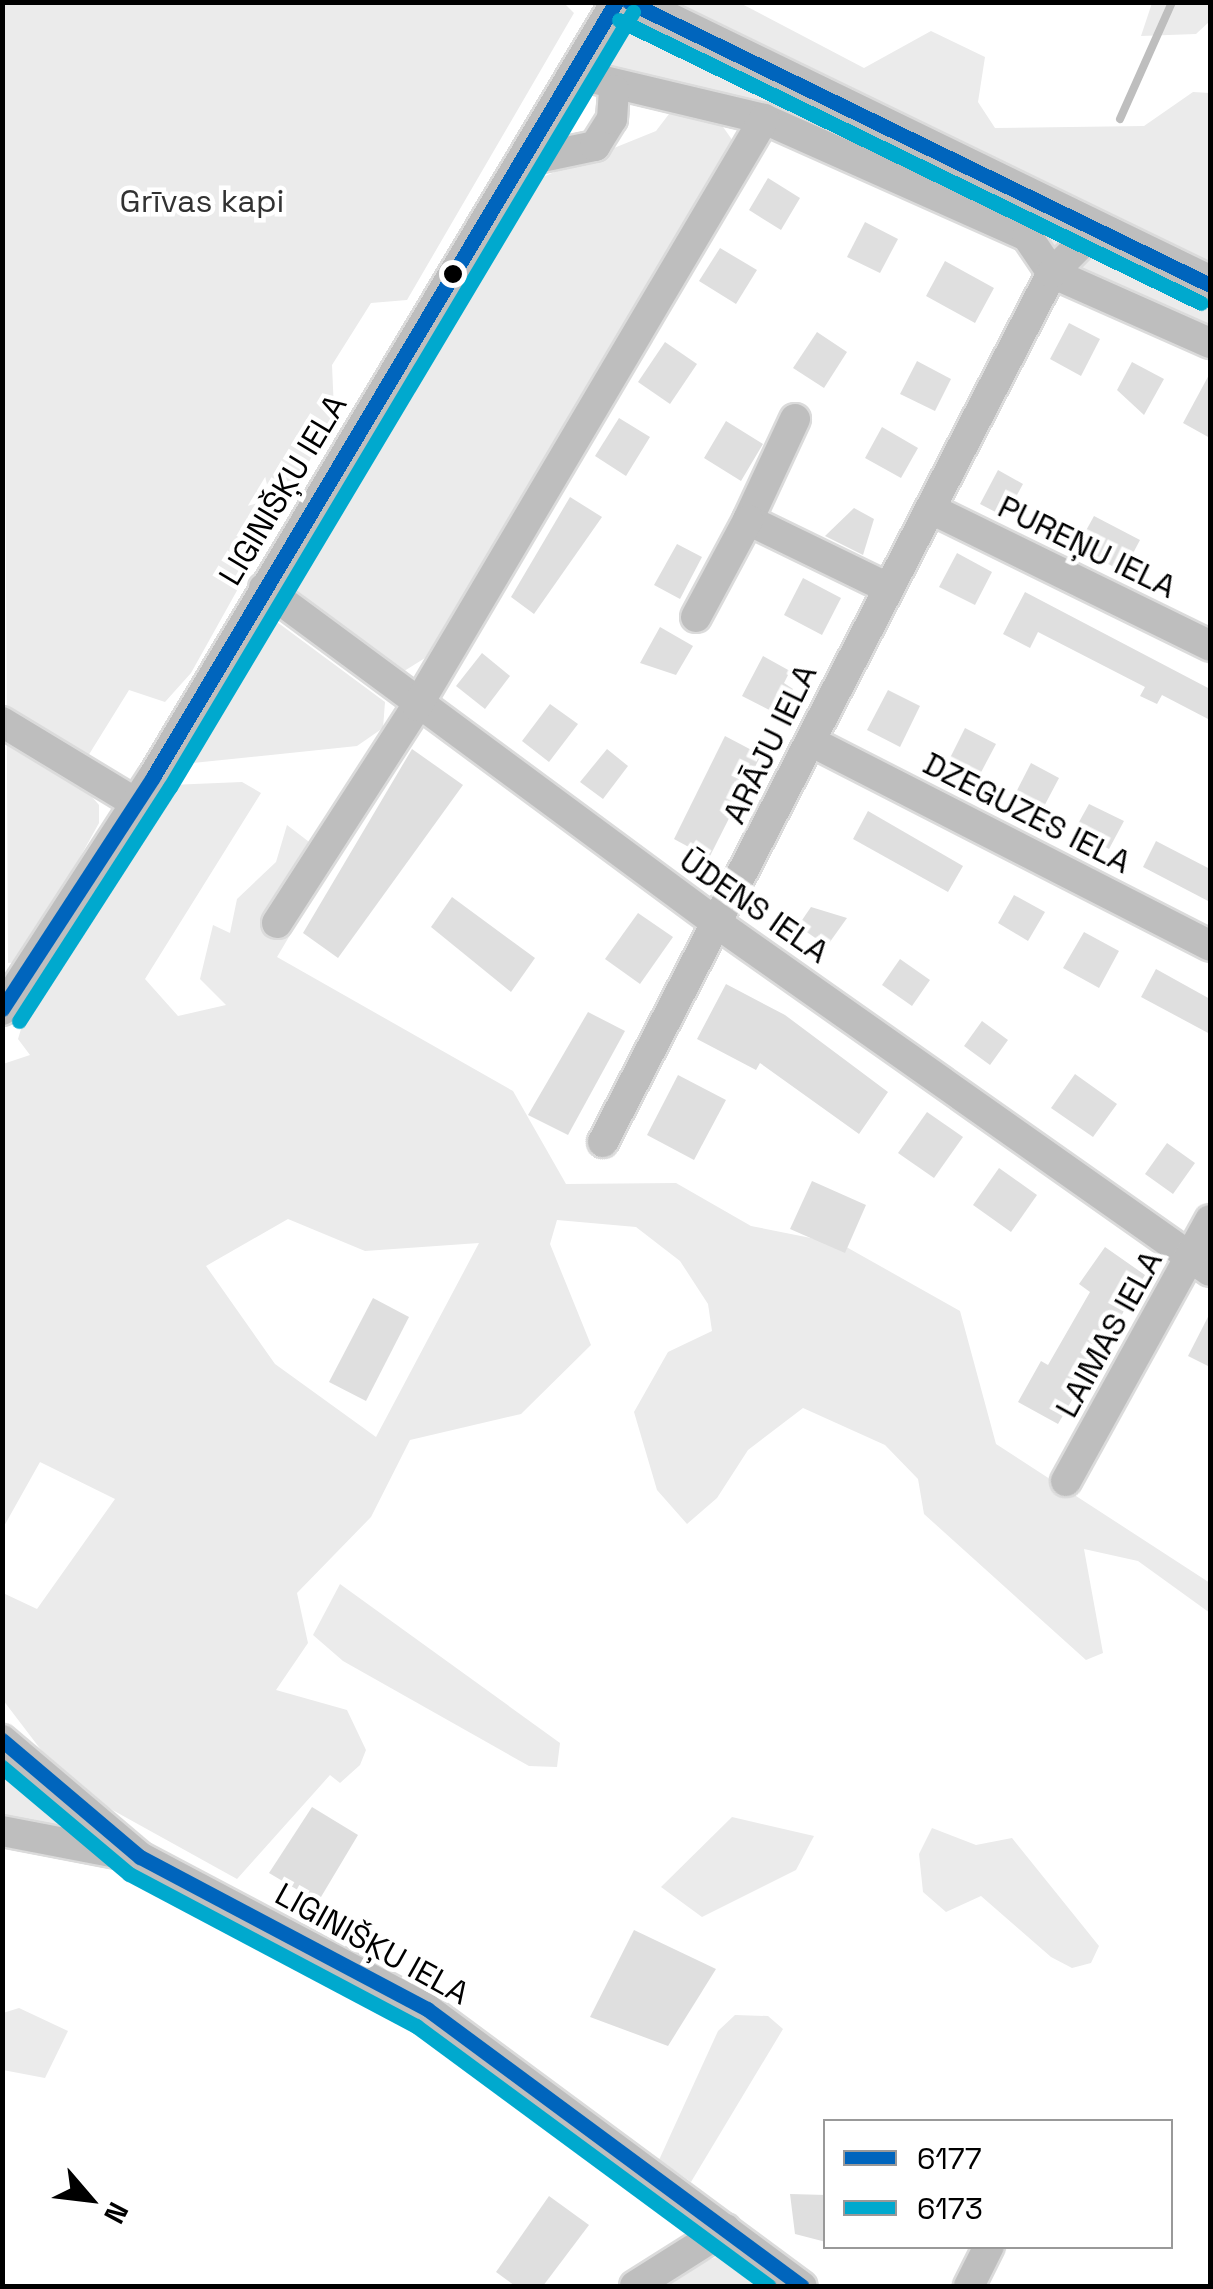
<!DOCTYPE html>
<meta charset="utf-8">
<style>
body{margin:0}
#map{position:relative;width:1213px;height:2289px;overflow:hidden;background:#fff;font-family:"Space Grotesk",sans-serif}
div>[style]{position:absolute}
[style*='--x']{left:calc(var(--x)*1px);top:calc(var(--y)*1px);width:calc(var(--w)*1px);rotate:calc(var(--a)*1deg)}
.green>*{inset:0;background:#ebebeb}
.stream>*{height:8px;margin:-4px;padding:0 4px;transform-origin:4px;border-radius:4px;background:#bebebe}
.building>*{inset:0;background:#dfdfdf}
.roads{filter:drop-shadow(2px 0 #dbdbdb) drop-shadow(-2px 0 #dbdbdb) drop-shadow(0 2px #dbdbdb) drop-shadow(0 -2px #dbdbdb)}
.minor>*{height:30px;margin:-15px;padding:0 15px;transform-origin:15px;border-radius:15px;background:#bebebe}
.major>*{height:38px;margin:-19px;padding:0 19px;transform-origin:19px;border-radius:19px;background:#bebebe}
.bus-1>*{height:15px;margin:-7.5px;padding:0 7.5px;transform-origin:7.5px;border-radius:7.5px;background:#0065bd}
.bus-2>*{height:15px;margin:-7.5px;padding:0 7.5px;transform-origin:7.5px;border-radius:7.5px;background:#00a9ce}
.dots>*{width:28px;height:28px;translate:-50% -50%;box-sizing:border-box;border:5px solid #fff;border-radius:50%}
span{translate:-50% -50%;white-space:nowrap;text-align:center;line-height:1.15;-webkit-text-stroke:9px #fff;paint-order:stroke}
.park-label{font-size:32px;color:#323232}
.street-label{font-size:32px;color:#000}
.frame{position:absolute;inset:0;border:5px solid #000;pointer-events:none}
.legend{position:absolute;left:823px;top:2119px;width:350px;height:130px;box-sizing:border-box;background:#fff;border:2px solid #999;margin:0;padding:12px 18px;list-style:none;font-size:30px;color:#000}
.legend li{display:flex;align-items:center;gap:20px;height:50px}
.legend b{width:50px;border:2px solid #999}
.north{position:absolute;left:40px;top:2149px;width:100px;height:100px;-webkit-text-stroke:8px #fff;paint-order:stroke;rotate:118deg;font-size:28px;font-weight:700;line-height:40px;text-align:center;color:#000}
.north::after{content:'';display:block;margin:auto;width:35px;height:45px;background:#000;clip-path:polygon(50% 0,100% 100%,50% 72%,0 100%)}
</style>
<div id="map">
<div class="green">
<div style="clip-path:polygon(3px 3px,564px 3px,574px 13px,407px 300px,371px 303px,332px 365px,334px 411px,320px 442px,191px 673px,165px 702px,129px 690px,75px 777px,99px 805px,99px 823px,22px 962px,8px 963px)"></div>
<div style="clip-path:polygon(674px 3px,740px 3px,864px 68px,931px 31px,985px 57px,978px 102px,995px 128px,1144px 126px,1193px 92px,1210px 93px,1210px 263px)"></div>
<div style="clip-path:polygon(1152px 3px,1210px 3px,1210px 21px,1196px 34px,1141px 36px)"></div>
<div style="clip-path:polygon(653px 24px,1072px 235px,1054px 250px,601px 65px,619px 29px)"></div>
<div style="clip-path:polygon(669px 114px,721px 124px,735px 144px,425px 658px,401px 673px,294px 588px,302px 566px,525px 184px,656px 131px)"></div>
<div style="clip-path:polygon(1099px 251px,1210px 298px,1210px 327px,1071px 270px)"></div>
<div style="clip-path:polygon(277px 622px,385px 702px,383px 728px,357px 746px,183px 764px,254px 638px)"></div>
<div style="clip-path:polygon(evenodd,242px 782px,261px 793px,145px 979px,178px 1016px,226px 1005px,200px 979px,213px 925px,230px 933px,237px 899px,276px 862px,287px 825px,334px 861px,277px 957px,513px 1091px,566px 1184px,676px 1183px,751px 1226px,841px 1244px,960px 1311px,996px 1444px,1210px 1583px,1210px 1613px,1138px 1561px,1084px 1549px,1103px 1653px,1086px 1660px,924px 1514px,918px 1479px,885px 1445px,803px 1408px,748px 1450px,717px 1498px,687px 1524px,657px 1490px,634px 1412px,668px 1352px,712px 1331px,708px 1304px,680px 1261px,636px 1227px,557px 1220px,550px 1244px,591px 1345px,521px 1414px,410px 1440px,371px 1517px,297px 1593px,308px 1643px,276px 1690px,347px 1710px,366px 1750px,360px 1765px,340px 1783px,330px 1775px,237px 1879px,98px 1802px,51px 1763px,3px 1700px,3px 1593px,37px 1609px,115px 1499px,40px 1462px,3px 1528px,3px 1064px,30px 1055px,18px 1039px,24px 1019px,170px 785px,242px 782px,288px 1219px,365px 1251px,479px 1243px,376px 1437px,275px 1364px,206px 1266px,288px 1219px)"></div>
<div style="clip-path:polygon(340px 1584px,560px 1743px,557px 1767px,529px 1766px,343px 1661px,313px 1635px)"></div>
<div style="clip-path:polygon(2px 1761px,81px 1833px,3px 1820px)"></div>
<div style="clip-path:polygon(732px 1817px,814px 1836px,796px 1870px,702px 1917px,661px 1887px)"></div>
<div style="clip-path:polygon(932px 1828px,976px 1845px,1012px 1838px,1099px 1946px,1091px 1963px,1072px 1968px,1051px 1957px,981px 1896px,946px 1912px,923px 1892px,919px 1854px)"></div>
<div style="clip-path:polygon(19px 2008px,68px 2031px,45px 2078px,3px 2070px,3px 2013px)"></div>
<div style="clip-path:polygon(735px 2015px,768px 2016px,783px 2029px,691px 2182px,659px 2160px,718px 2031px)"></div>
<div style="clip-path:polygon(728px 2252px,772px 2286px,651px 2286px,656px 2282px)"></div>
</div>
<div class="stream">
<div style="--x:1120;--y:119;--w:128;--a:-66"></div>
</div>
<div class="building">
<div style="clip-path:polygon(768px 178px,800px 198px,781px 230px,749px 210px)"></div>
<div style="clip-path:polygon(865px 222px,898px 239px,880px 273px,847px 257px)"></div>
<div style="clip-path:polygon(720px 248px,757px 270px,736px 304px,699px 281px)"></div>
<div style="clip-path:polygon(945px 261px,994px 288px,975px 323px,926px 296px)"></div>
<div style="clip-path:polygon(1069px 323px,1100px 339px,1081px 376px,1050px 359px)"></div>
<div style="clip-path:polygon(817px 332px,847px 352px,824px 388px,793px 368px)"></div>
<div style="clip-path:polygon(665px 342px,697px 364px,670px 404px,638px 382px)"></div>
<div style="clip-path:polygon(917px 361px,951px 379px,935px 411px,900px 394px)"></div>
<div style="clip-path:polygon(1132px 362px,1164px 379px,1144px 415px,1117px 390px)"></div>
<div style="clip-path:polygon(1210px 373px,1210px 438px,1183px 423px)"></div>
<div style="clip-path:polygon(619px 418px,650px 437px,626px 476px,595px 456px)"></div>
<div style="clip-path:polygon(726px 421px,763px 444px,741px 481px,704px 458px)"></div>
<div style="clip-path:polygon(882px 427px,918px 448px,901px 478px,865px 458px)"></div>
<div style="clip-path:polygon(998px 470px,1023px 484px,1005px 517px,980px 504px)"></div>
<div style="clip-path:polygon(570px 497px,602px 517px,534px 614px,511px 597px)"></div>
<div style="clip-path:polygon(854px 508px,874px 519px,863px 555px,825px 536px)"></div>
<div style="clip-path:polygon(1094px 516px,1140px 540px,1123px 572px,1077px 547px)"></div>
<div style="clip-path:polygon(677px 544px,702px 557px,680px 599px,654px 585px)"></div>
<div style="clip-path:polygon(957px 553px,992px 572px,975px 605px,939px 587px)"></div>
<div style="clip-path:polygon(803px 578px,841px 598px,822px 635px,784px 615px)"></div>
<div style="clip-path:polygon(1025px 592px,1210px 689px,1210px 720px,1162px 695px,1157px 704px,1140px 696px,1145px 687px,1038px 632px,1030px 648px,1003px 634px)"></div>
<div style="clip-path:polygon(660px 627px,693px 646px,676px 675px,640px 663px)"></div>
<div style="clip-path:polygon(482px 653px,510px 676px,485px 709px,456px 686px)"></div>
<div style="clip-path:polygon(763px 656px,790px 671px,784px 683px,793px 689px,779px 715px,742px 696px)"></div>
<div style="clip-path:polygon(888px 690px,920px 706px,900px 747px,867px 730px)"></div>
<div style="clip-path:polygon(550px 704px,578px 724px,549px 762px,522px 741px)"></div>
<div style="clip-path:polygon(965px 728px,996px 744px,978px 778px,948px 762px)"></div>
<div style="clip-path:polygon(725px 736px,761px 755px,709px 858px,674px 839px)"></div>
<div style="clip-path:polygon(412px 749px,463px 785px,338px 958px,303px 933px)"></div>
<div style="clip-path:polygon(607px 749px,628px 766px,603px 799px,580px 782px)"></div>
<div style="clip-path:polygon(1031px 763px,1059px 778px,1040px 814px,1012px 800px)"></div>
<div style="clip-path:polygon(1089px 804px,1124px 821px,1109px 849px,1074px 831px)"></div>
<div style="clip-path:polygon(868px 811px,963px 866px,948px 892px,853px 839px)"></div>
<div style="clip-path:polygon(1156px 841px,1210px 869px,1210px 902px,1143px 867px)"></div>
<div style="clip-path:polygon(1014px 895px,1045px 912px,1028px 941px,998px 923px)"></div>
<div style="clip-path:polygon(452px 897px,535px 958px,511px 992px,431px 927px)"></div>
<div style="clip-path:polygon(811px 907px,847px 918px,827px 946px,798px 926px)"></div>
<div style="clip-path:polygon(638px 913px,673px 937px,640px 984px,605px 959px)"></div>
<div style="clip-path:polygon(1084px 932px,1119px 951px,1099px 988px,1063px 968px)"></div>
<div style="clip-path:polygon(900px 959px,930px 980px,912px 1006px,882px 985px)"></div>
<div style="clip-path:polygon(1156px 969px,1210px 999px,1210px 1034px,1141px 997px)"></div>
<div style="clip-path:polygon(726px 984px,785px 1015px,888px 1092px,859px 1134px,760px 1063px,756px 1070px,697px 1039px)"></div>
<div style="clip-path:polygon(588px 1012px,625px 1031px,568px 1135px,528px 1115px)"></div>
<div style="clip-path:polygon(982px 1021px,1008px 1040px,990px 1065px,964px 1046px)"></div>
<div style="clip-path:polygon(1075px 1074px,1117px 1104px,1093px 1137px,1051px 1108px)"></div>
<div style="clip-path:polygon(678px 1075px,726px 1100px,694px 1160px,647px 1135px)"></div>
<div style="clip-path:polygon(927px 1112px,963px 1137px,934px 1178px,898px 1153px)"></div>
<div style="clip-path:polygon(1167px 1143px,1195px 1163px,1173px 1194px,1145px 1174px)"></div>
<div style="clip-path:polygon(999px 1168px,1037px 1195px,1011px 1232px,973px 1205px)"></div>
<div style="clip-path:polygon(812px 1181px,866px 1205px,845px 1253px,790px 1229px)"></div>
<div style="clip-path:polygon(1105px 1247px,1145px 1275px,1058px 1424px,1018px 1402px,1041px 1361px,1048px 1365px,1090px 1292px,1079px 1284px)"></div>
<div style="clip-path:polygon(373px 1298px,409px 1317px,366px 1401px,329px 1382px)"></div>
<div style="clip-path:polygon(1210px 1313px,1210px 1367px,1188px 1356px)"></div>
<div style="clip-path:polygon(312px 1807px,358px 1835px,318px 1902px,269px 1873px)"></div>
<div style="clip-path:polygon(634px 1930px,716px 1969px,668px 2046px,590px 2017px)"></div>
<div style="clip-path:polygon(790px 2194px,826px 2195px,826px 2242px,795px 2234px)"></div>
<div style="clip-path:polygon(549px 2196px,589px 2225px,543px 2286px,515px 2286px,496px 2272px)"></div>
</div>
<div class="roads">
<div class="minor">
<div style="--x:575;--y:74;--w:194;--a:13.4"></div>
<div style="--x:764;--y:119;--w:288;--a:24"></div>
<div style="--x:1027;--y:236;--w:45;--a:56"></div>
<div style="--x:1052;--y:273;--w:173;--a:23.9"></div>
<div style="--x:523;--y:161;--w:74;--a:-11.8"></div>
<div style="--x:595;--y:146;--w:32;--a:-58"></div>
<div style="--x:612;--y:119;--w:29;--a:-86"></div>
<div style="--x:795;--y:419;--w:111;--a:115"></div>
<div style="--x:748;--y:520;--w:151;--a:25.9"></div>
<div style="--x:933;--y:510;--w:309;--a:26.1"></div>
<div style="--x:264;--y:588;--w:565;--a:36.5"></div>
<div style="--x:718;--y:924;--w:602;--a:35.19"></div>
<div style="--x:696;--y:617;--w:110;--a:-61.8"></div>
<div style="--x:2;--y:722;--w:157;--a:31.2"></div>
<div style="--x:812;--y:742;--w:447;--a:27.1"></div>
<div style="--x:277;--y:923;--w:258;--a:-57.2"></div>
<div style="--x:417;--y:706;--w:682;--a:-59.41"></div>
<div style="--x:2;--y:1010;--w:278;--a:-57.1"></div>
<div style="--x:153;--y:777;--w:903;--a:-59.15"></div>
<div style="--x:603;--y:1142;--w:978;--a:-62.68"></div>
<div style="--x:1052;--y:273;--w:64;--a:-45"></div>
<div style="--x:1066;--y:1481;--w:298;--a:-61.1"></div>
<div style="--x:2;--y:1740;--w:181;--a:40.3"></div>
<div style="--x:140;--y:1857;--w:325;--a:27.9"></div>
<div style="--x:427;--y:2009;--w:466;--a:36.5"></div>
<div style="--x:2;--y:1831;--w:132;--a:10.9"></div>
<div style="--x:635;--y:2286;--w:107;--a:-32.3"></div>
<div style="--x:969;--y:2286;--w:45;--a:-63.4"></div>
</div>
<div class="major">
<div style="--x:628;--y:2;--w:647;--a:25.93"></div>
</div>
</div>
<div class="bus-1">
<div style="--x:629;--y:2;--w:646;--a:25.97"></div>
<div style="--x:2;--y:1009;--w:277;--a:-56.9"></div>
<div style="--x:153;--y:777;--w:903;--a:-59.15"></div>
<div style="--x:2;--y:1740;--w:181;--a:40.3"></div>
<div style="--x:140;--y:1857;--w:325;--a:27.9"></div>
<div style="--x:427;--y:2009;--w:466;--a:36.5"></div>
</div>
<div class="bus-2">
<div style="--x:619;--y:20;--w:647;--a:25.93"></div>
<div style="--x:19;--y:1021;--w:278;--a:-57.2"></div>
<div style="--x:170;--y:787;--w:903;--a:-59.15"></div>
<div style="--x:2;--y:1767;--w:166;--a:40.1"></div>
<div style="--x:129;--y:1874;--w:325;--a:27.9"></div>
<div style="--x:416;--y:2026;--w:438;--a:36.4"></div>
</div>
<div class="dots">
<div style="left:453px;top:274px;background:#000"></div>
</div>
<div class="park-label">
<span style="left:202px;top:201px">Grīvas kapi</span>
</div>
<div class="street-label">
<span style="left:283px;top:490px;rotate:-59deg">LIGINIŠĶU IELA</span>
<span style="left:1087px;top:547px;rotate:26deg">PUREŅU IELA</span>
<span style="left:770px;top:744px;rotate:-64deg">ARĀJU IELA</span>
<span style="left:1027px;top:813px;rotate:27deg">DZEGUZES IELA</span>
<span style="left:754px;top:906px;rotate:35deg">ŪDENS IELA</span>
<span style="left:1109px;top:1334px;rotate:-61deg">LAIMAS IELA</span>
<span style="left:372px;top:1944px;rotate:29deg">LIGINIŠĶU IELA</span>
</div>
<div class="frame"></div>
<ul class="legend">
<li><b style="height:12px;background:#0065bd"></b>6177</li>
<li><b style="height:12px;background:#00a9ce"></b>6173</li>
</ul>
<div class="north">N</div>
</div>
